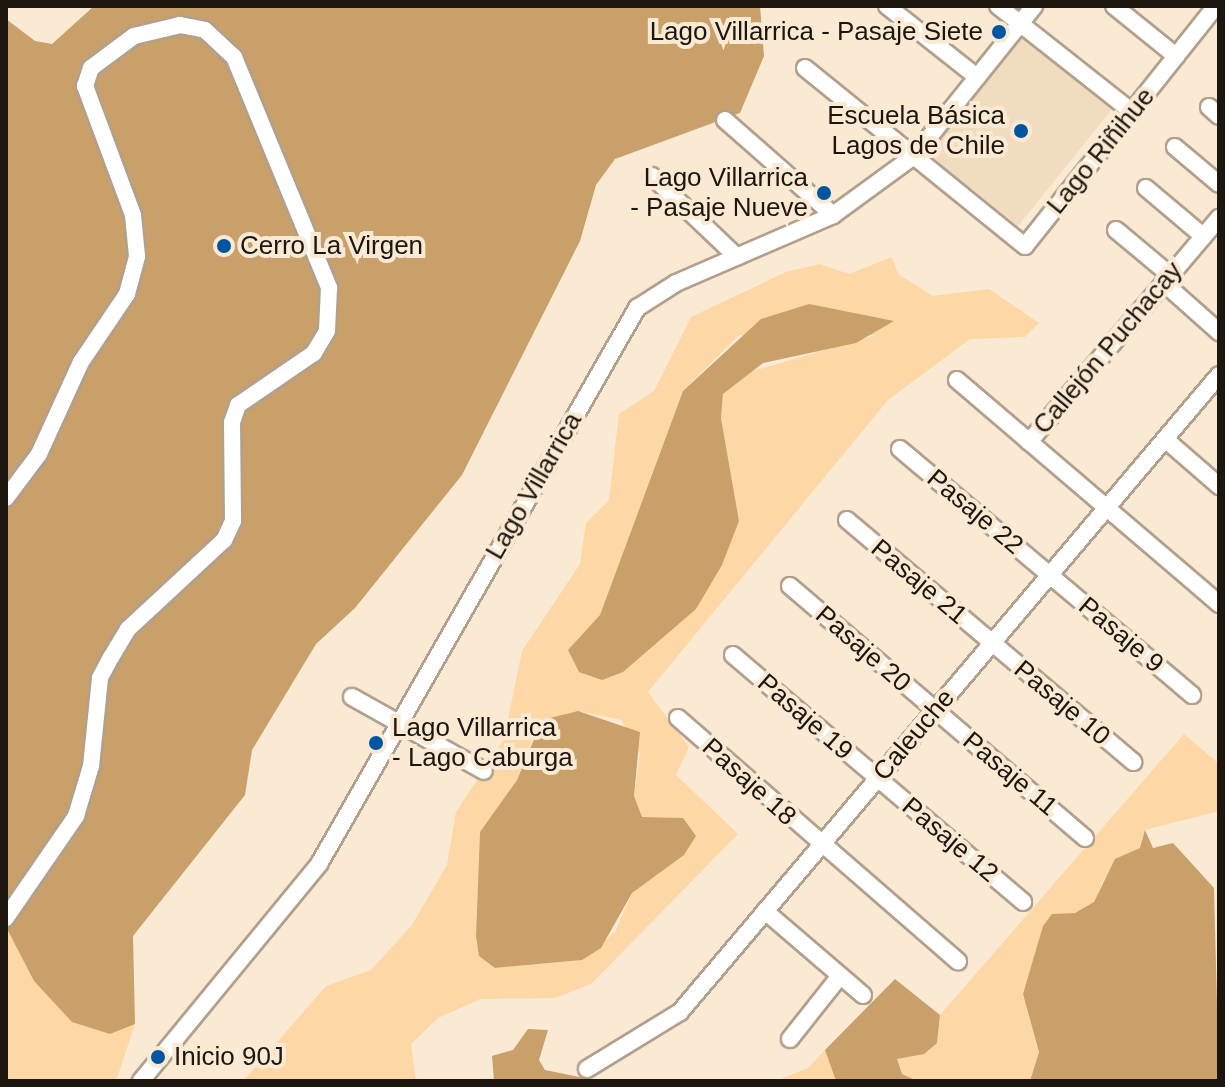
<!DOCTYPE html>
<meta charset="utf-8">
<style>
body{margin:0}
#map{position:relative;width:1225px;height:1087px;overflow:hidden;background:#fae9d3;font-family:Arial,sans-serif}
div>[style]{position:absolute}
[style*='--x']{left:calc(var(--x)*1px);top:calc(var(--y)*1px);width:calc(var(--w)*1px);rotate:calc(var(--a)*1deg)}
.built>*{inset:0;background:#f2dcc0}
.green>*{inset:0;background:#fdd7a6}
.forest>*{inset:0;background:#c9a069}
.roads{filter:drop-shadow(2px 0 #b1a08c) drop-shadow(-2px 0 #b1a08c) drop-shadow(0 2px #b1a08c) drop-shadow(0 -2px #b1a08c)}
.street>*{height:16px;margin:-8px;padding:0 8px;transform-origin:8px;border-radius:8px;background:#fff}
.dots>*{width:22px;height:22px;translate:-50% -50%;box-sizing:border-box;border:4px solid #fae9d3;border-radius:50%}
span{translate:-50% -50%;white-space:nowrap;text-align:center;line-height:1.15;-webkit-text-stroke:8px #fae9d3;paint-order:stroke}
.poi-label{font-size:26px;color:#1c160f}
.right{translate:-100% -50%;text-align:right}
.left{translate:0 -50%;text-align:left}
.street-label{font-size:26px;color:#1c160f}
.frame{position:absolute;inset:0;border:8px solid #1c160f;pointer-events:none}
</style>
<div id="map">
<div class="built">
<div style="clip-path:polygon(1023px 36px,1113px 108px,1018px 226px,928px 154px)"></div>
</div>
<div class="green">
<div style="clip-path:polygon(evenodd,892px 257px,898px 274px,933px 296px,989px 289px,1039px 323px,1025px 337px,970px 339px,888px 400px,648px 692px,689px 747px,676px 775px,738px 834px,591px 984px,555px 998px,480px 999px,438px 1018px,411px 1044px,416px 1081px,243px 1081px,326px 986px,371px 970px,412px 925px,447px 865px,456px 812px,504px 739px,522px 651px,580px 564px,586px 523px,609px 500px,619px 414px,654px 391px,691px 317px,786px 272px,819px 264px,849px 274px,892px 257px,739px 335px,877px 335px,742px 374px,723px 395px,721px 418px,739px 521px,696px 609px,569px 650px,600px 615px,683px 391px,739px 335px,892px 257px,578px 711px,621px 720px,640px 754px,634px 796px,642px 817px,683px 818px,666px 868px,632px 893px,615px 932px,582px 960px,495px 968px,476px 936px,480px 832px,517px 780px,532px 740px,578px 711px)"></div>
<div style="clip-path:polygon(1184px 734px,1219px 764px,1219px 811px,1145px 830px,1140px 848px,1103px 880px,1095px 902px,1075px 913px,1052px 914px,1023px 994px,1039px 1052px,1030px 1081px,917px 1081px,902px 1074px,897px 1059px,937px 1043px,940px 1015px)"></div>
<div style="clip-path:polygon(6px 927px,34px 981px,110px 1034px,135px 1024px,116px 1081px,6px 1081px)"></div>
<div style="clip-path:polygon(825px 1050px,836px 1081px,775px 1081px,808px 1068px)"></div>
</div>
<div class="forest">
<div style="clip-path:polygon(94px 6px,760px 6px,764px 56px,740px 113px,615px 159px,596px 185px,580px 241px,462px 475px,355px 608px,316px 644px,252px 750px,245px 795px,133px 936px,135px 1024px,110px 1034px,72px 1022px,34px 981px,6px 927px,6px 19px,35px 41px,52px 44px)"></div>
<div style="clip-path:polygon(809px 304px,894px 321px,856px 343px,763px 363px,723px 394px,721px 418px,739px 521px,722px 565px,696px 609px,623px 672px,602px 680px,579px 672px,568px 650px,600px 615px,683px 391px,761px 319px)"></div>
<div style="clip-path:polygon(578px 711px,640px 732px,634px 796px,642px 817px,683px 818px,696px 836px,684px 855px,632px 893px,601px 948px,582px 960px,495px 968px,479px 956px,476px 936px,480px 832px,517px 780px,542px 720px)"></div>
<div style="clip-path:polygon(1145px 830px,1153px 848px,1173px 843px,1214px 888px,1219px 1081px,1030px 1081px,1039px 1052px,1023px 994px,1043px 926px,1052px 914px,1075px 913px,1094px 902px,1115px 859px,1140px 848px)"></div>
<div style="clip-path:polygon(895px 979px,940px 1015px,937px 1043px,924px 1054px,897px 1059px,902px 1074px,917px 1081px,836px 1081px,825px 1050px)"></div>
<div style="clip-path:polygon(528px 1029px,548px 1030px,539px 1060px,545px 1070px,599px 1081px,494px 1081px,492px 1056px,513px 1050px)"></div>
</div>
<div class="roads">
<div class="street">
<div style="--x:887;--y:6;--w:115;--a:38.3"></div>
<div style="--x:998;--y:6;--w:171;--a:38.3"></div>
<div style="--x:1114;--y:6;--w:80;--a:38.9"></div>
<div style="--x:805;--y:68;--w:283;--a:39"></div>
<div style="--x:1025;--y:246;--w:307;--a:-51.5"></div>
<div style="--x:1209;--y:107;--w:13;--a:42"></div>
<div style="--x:725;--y:120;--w:144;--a:41.3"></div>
<div style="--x:1175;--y:147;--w:57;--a:40.1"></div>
<div style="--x:652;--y:176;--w:117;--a:43.6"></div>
<div style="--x:1146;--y:188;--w:75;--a:40.1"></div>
<div style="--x:1116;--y:230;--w:70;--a:39.8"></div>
<div style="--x:1164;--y:283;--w:74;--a:41.7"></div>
<div style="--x:957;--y:380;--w:345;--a:40.5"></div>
<div style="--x:1165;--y:439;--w:72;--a:41"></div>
<div style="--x:1029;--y:442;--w:294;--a:-49.7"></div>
<div style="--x:900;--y:449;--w:382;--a:40.1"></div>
<div style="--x:6;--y:498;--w:55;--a:-53.1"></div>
<div style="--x:39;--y:454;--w:101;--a:-65.5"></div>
<div style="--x:81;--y:362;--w:82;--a:-55.9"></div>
<div style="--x:127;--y:294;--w:39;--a:-75"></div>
<div style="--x:137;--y:256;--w:41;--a:-95.6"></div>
<div style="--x:133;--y:215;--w:138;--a:-110.4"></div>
<div style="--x:85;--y:86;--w:19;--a:-72"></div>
<div style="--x:91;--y:68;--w:54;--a:-36.7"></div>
<div style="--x:134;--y:36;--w:47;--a:-13.4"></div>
<div style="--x:180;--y:25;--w:25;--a:11"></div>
<div style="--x:205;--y:30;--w:40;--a:43"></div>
<div style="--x:234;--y:57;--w:250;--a:67.6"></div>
<div style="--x:329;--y:288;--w:43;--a:92.7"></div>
<div style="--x:327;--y:331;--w:26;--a:121"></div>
<div style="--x:314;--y:353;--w:92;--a:145.6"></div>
<div style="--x:238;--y:405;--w:18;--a:109"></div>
<div style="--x:232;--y:422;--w:99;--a:89.4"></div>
<div style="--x:233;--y:521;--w:21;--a:115"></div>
<div style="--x:224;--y:540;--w:131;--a:137.2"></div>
<div style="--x:128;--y:629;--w:33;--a:121"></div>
<div style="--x:111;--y:657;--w:24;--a:118"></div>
<div style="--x:100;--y:678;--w:88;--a:95.8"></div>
<div style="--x:91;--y:766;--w:52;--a:106.7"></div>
<div style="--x:76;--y:816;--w:124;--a:124.5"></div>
<div style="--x:847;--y:520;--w:375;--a:40.2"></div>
<div style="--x:790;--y:586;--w:388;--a:40.5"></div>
<div style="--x:733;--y:655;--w:381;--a:40.4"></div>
<div style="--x:352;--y:697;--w:151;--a:29.3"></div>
<div style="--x:678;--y:718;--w:371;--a:41"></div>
<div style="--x:765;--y:911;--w:129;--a:40.6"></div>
<div style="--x:790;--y:1039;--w:80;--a:-51.6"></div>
<div style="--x:587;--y:1069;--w:109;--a:-31.5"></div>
<div style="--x:680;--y:1012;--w:834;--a:-49.76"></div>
<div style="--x:141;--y:1081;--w:281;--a:-50.6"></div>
<div style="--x:319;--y:864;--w:641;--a:-60.23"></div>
<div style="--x:637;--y:308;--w:46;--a:-32.7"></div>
<div style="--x:676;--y:283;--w:171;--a:-23.4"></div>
<div style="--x:833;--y:215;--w:100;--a:-36.1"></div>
<div style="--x:914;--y:156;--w:192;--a:-51.3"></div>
</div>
</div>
<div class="dots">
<div style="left:999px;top:32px;background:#0055a3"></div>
<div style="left:1021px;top:131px;background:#0055a3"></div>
<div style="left:824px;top:193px;background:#0055a3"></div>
<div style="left:224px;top:246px;background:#0055a3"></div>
<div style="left:376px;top:743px;background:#0055a3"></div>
<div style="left:158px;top:1057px;background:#0055a3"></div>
</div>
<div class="poi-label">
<span class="right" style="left:983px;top:32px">Lago Villarrica - Pasaje Siete</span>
<span class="right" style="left:1005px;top:131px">Escuela Básica<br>Lagos de Chile</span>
<span class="right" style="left:808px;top:193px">Lago Villarrica<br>- Pasaje Nueve</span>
<span class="left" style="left:240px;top:246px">Cerro La Virgen</span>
<span class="left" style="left:392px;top:743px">Lago Villarrica<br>- Lago Caburga</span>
<span class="left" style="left:174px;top:1057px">Inicio 90J</span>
</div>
<div class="street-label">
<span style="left:1101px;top:151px;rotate:-51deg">Lago Riñihue</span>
<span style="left:1108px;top:348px;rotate:-50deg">Callejón Puchacay</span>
<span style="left:534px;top:486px;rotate:-60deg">Lago Villarrica</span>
<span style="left:975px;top:512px;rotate:40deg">Pasaje 22</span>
<span style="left:919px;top:582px;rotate:40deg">Pasaje 21</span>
<span style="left:1121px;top:635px;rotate:40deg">Pasaje 9</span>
<span style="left:863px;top:649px;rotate:41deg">Pasaje 20</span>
<span style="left:1062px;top:703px;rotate:40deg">Pasaje 10</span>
<span style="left:805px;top:717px;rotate:41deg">Pasaje 19</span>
<span style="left:914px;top:735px;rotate:-50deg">Caleuche</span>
<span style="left:1010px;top:774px;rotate:40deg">Pasaje 11</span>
<span style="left:749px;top:782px;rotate:42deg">Pasaje 18</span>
<span style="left:950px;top:840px;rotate:40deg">Pasaje 12</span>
</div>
<div class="frame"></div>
</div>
